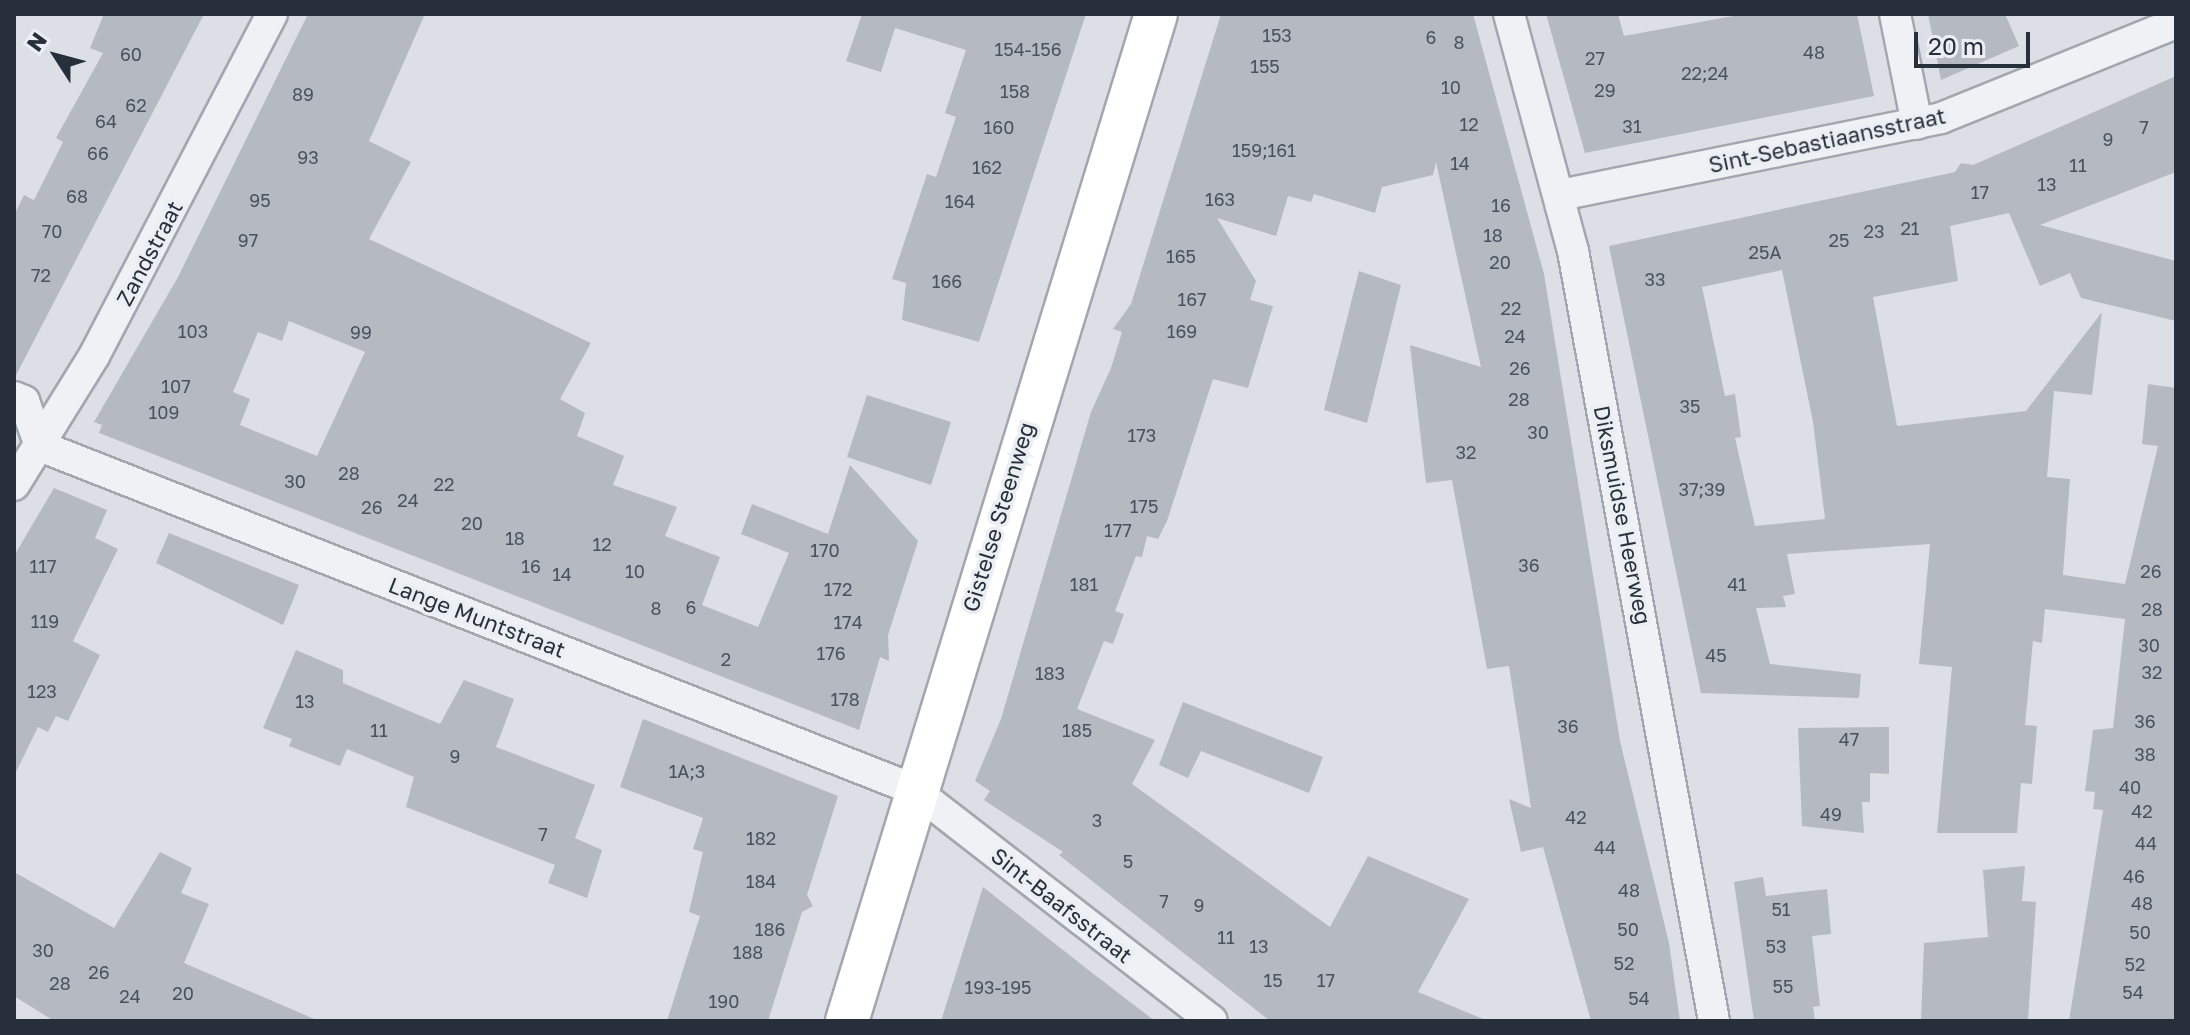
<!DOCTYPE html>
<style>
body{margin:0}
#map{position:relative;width:2190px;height:1035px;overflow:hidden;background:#dce0e6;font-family:"Golos Text",sans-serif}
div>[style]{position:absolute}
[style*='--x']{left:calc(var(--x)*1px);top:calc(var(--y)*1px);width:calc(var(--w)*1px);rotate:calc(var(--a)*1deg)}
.building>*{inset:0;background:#b4b9c2}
.roads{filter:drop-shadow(2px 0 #a2a7af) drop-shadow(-2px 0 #a2a7af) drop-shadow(0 2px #a2a7af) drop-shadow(0 -2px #a2a7af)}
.minor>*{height:30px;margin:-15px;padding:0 15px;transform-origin:15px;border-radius:15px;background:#eff1f4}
.secondary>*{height:42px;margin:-21px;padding:0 21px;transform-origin:21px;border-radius:21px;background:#fff}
span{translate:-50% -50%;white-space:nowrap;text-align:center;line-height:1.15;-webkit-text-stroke:7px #ebeff4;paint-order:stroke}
.number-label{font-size:18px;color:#4a525d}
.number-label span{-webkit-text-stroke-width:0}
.street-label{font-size:22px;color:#272f3b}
.frame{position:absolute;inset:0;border:16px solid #272f3b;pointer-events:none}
.north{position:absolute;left:16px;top:16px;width:80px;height:80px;-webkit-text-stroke:6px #ebeff4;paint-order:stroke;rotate:306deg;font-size:22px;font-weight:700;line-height:32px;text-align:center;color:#272f3b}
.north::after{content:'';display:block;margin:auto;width:28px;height:36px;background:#272f3b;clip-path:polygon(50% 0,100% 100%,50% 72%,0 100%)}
.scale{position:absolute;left:1914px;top:32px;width:116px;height:36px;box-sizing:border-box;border:4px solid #272f3b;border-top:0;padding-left:10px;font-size:24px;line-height:28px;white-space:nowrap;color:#272f3b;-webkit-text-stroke:6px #ebeff4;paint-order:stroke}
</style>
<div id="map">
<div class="building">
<div style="clip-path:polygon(104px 14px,204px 14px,14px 379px,14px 215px,24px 195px,34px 200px,63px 142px,56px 138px,103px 53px,90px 48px)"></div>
<div style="clip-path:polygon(evenodd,308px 14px,425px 14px,369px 141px,411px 162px,369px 239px,591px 343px,560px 399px,585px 413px,577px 436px,624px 456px,613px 485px,677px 507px,665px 536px,720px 557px,702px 605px,758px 627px,789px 553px,741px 534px,752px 504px,828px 534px,850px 465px,918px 541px,888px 635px,889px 661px,880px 657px,859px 730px,99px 433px,102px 425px,94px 422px,178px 277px,308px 14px,289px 321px,365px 352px,317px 456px,240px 425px,250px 399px,233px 392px,258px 332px,282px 341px,289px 321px)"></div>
<div style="clip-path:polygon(862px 14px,1086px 14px,979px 342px,902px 320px,906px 283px,892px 279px,927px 174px,936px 177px,956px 117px,945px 113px,966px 50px,895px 28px,881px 72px,846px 61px)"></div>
<div style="clip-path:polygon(1221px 14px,1473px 14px,1544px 274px,1620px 741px,1669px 943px,1680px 1021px,1591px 1021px,1543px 847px,1521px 852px,1509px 799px,1531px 808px,1509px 666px,1487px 669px,1452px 480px,1426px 483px,1410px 345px,1481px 367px,1436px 162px,1433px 175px,1382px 187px,1375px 213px,1314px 194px,1311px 202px,1288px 196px,1276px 236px,1217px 218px,1256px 281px,1250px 300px,1273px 306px,1248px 388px,1213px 379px,1167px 521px,1158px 539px,1147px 536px,1142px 557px,1136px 556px,1115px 611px,1124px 614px,1113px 644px,1104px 641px,1077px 709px,1155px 740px,1132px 784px,1330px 927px,1368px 856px,1469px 899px,1418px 992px,1488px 1021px,1270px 1021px,1059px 855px,1063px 852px,984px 800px,990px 791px,975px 781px,1001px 719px,1091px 412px,1111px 368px,1122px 332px,1113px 329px,1131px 304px)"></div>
<div style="clip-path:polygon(1546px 14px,1618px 14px,1624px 36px,1744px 14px,1857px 14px,1874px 96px,1585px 153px)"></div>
<div style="clip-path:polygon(1928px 14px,2005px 14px,2019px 46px,1941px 80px)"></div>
<div style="clip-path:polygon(evenodd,2176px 76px,2176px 172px,2040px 225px,2176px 261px,2176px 321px,2081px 298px,2070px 273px,2040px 286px,2009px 213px,1950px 226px,1958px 281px,1873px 297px,1897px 426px,2026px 411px,2102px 312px,2092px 395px,2054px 391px,2047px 477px,2070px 479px,2063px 575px,2125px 584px,2158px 446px,2142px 444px,2148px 384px,2176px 388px,2176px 1021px,2069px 1021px,2103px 810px,2093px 809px,2095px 792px,2085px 791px,2093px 730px,2113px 728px,2125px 619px,2045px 609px,2042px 643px,2033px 641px,2025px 725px,2037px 726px,2032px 784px,2021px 783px,2017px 833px,1937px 833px,1952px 667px,1919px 664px,1930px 544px,1787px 554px,1795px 594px,1783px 596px,1786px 607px,1756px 608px,1770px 664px,1861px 674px,1859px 698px,1701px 693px,1609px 246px,1955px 172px,1961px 163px,1973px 165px,2176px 76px,1782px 270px,1813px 422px,1825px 519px,1755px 526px,1735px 438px,1741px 437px,1735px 394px,1725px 396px,1702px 287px,1782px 270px)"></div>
<div style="clip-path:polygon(1359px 271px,1401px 285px,1367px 423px,1324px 410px)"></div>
<div style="clip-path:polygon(867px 395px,951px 422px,931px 485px,847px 457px)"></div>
<div style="clip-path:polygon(54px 488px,107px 510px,95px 538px,118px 549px,73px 641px,100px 655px,68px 721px,56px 716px,48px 732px,38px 727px,14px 776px,14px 556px)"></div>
<div style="clip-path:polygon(169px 533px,299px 585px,283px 625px,156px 563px)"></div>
<div style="clip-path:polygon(296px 650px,343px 670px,343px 683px,440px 724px,464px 680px,514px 699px,496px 747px,595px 785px,575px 838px,602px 850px,587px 898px,548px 883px,555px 865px,406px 807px,414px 777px,347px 749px,340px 766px,289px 746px,292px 739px,263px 728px)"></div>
<div style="clip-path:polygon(1183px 702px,1323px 757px,1309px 793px,1201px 751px,1188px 778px,1159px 765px)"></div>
<div style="clip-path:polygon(643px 719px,838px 796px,807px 895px,813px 906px,802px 912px,768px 1021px,667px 1021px,700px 916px,689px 912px,703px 852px,693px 849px,703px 818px,620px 787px)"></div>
<div style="clip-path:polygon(1889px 727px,1889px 774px,1870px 773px,1870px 802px,1862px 802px,1864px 833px,1802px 826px,1798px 728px)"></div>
<div style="clip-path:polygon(160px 852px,192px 868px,181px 893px,209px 904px,184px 963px,319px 1021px,54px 1021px,14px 996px,14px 872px,114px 928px)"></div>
<div style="clip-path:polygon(2025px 866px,2022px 901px,2036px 902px,2028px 1021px,1921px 1021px,1924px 943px,1988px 937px,1983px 870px)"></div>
<div style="clip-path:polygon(1763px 877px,1766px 896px,1827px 889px,1831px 934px,1812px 936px,1820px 1006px,1813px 1007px,1815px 1021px,1754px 1021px,1734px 882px)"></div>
<div style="clip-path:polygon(983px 887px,1091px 972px,1155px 1021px,941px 1021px)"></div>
</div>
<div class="roads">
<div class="minor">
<div style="--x:1509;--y:14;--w:245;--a:74.9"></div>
<div style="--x:1573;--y:251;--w:783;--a:79.62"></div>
<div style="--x:1895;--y:14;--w:112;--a:78.7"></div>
<div style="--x:1560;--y:195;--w:389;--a:-11.4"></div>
<div style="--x:1941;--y:118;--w:253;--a:-22"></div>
<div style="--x:14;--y:397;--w:11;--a:22"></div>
<div style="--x:24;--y:401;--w:48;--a:70.4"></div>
<div style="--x:40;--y:446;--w:938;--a:21.45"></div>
<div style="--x:913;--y:789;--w:378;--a:37.8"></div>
<div style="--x:14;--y:485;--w:152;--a:-58.2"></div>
<div style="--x:94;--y:356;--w:386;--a:-62.5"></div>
</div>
<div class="secondary">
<div style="--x:847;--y:1021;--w:1053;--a:-72.94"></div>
</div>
</div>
<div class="number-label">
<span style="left:1277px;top:35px">153</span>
<span style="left:1431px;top:37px">6</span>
<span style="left:1459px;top:42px">8</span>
<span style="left:1028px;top:49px">154-156</span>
<span style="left:1814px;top:52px">48</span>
<span style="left:131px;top:54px">60</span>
<span style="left:1595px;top:58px">27</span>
<span style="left:1265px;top:66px">155</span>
<span style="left:1705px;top:73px">22;24</span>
<span style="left:1451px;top:87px">10</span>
<span style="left:1605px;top:90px">29</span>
<span style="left:1015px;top:91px">158</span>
<span style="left:303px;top:94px">89</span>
<span style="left:136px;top:105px">62</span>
<span style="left:106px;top:121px">64</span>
<span style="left:1469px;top:124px">12</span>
<span style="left:1632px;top:126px">31</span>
<span style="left:999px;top:127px">160</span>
<span style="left:2144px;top:127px">7</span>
<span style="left:2108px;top:139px">9</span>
<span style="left:1264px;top:150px">159;161</span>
<span style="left:98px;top:153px">66</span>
<span style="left:308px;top:157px">93</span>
<span style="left:1460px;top:163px">14</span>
<span style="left:2078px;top:165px">11</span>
<span style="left:987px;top:167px">162</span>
<span style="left:2047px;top:184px">13</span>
<span style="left:1980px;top:192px">17</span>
<span style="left:77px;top:196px">68</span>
<span style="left:1220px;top:199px">163</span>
<span style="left:260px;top:200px">95</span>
<span style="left:960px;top:201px">164</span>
<span style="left:1501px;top:205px">16</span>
<span style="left:1910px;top:228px">21</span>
<span style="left:52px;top:231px">70</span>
<span style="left:1874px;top:231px">23</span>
<span style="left:1493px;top:235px">18</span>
<span style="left:248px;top:240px">97</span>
<span style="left:1839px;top:240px">25</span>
<span style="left:1765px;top:252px">25A</span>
<span style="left:1181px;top:256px">165</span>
<span style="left:1500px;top:262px">20</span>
<span style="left:41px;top:275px">72</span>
<span style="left:1655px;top:279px">33</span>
<span style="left:947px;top:281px">166</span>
<span style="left:1192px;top:299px">167</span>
<span style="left:1511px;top:308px">22</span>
<span style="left:193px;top:331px">103</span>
<span style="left:1182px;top:331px">169</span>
<span style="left:361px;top:332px">99</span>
<span style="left:1515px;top:336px">24</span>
<span style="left:1520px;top:368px">26</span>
<span style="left:176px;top:386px">107</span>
<span style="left:1519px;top:399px">28</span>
<span style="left:1690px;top:406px">35</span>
<span style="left:164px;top:412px">109</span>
<span style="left:1538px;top:432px">30</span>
<span style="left:1142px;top:435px">173</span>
<span style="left:1466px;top:452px">32</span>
<span style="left:349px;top:473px">28</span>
<span style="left:295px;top:481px">30</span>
<span style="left:444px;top:484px">22</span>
<span style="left:1702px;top:489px">37;39</span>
<span style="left:408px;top:500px">24</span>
<span style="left:1144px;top:506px">175</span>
<span style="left:372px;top:507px">26</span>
<span style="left:472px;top:523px">20</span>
<span style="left:1118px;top:530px">177</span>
<span style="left:515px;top:538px">18</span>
<span style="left:602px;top:544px">12</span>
<span style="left:825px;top:550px">170</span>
<span style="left:1529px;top:565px">36</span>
<span style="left:43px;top:566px">117</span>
<span style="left:531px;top:566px">16</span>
<span style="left:635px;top:571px">10</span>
<span style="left:2151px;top:571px">26</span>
<span style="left:562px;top:574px">14</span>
<span style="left:1084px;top:584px">181</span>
<span style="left:1737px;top:584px">41</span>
<span style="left:838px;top:589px">172</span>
<span style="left:691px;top:607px">6</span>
<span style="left:656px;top:608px">8</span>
<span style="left:2152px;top:609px">28</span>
<span style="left:45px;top:621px">119</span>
<span style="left:848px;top:622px">174</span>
<span style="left:2149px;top:645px">30</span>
<span style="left:831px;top:653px">176</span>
<span style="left:1716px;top:655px">45</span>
<span style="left:726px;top:659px">2</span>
<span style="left:2152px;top:672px">32</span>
<span style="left:1050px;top:673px">183</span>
<span style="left:42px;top:691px">123</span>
<span style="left:845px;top:699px">178</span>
<span style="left:305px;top:701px">13</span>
<span style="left:2145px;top:721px">36</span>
<span style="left:1568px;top:726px">36</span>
<span style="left:379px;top:730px">11</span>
<span style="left:1077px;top:730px">185</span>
<span style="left:1849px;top:739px">47</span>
<span style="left:2145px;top:754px">38</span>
<span style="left:455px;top:756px">9</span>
<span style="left:687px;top:771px">1A;3</span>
<span style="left:2130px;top:787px">40</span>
<span style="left:2142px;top:811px">42</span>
<span style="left:1831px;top:814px">49</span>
<span style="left:1576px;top:817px">42</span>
<span style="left:1097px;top:820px">3</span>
<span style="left:543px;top:834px">7</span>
<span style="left:761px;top:838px">182</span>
<span style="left:2146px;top:843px">44</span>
<span style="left:1605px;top:847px">44</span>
<span style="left:1128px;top:861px">5</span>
<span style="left:2134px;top:876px">46</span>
<span style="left:761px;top:881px">184</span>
<span style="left:1629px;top:890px">48</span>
<span style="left:1164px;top:901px">7</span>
<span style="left:2142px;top:903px">48</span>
<span style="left:1199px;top:905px">9</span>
<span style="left:1781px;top:909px">51</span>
<span style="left:770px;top:929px">186</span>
<span style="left:1628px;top:929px">50</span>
<span style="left:2140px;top:932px">50</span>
<span style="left:1226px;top:937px">11</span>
<span style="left:1259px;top:946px">13</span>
<span style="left:1776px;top:946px">53</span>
<span style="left:43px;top:950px">30</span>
<span style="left:748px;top:952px">188</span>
<span style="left:1624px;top:963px">52</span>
<span style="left:2135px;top:964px">52</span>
<span style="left:99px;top:972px">26</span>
<span style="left:1273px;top:980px">15</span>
<span style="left:1326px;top:980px">17</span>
<span style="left:60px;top:983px">28</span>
<span style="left:1783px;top:986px">55</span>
<span style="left:998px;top:987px">193-195</span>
<span style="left:2133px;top:992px">54</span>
<span style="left:183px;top:993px">20</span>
<span style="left:130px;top:996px">24</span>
<span style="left:1639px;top:998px">54</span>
<span style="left:724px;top:1001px">190</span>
</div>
<div class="street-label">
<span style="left:1827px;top:140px;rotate:-12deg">Sint-Sebastiaansstraat</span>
<span style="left:149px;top:253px;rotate:-62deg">Zandstraat</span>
<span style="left:1623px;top:515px;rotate:79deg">Diksmuidse Heerweg</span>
<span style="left:998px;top:517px;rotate:-73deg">Gistelse Steenweg</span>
<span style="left:477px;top:617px;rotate:21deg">Lange Muntstraat</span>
<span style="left:1062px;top:905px;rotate:38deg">Sint-Baafsstraat</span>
</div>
<div class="frame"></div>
<div class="north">N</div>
<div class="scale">20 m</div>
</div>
